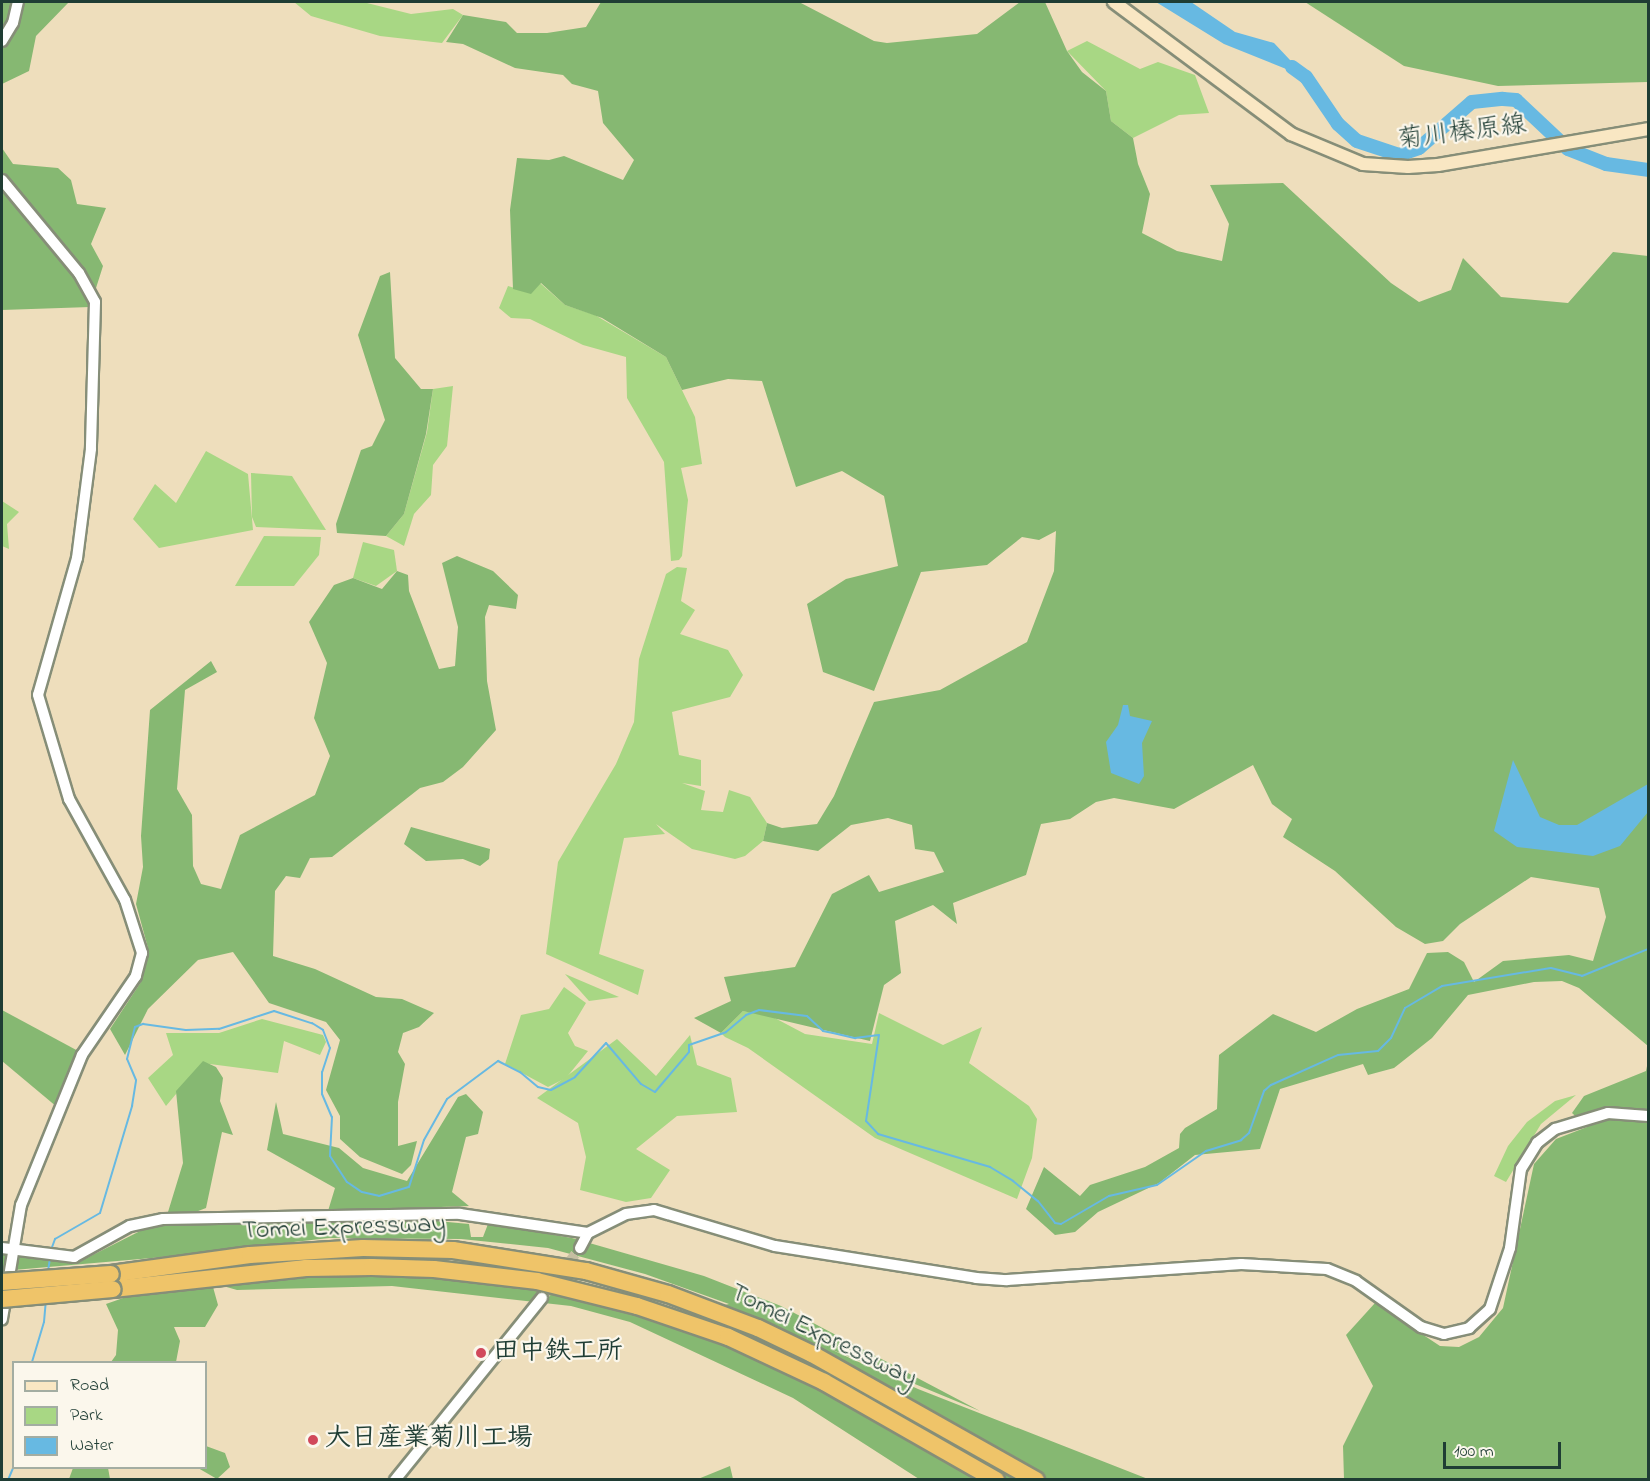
<!DOCTYPE html>
<meta charset="utf-8">
<style>
body{margin:0}
#map{position:relative;width:1650px;height:1481px;overflow:hidden;background:#eedebc;font-family:"Indie Flower","Klee One",sans-serif}
div>[style]{position:absolute}
[style*='--x']{left:calc(var(--x)*1px);top:calc(var(--y)*1px);width:calc(var(--w)*1px);rotate:calc(var(--a)*1deg)}
.green>*{inset:0;background:#a8d784}
.forest>*{inset:0;background:#86b872}
.water>*{inset:0;background:#67b9e2}
.stream>*{height:2px;margin:-1px;padding:0 1px;transform-origin:1px;border-radius:1px;background:#67b9e2}
.river>*{height:14px;margin:-7px;padding:0 7px;transform-origin:7px;border-radius:7px;background:#67b9e2}
.tertiary-tunnel>*{height:10px;margin-top:-5px;transform-origin:0;background:repeating-linear-gradient(90deg,#c5bea1 0 10px,transparent 0 15px)}
.roads{filter:drop-shadow(2px 0 #868e78) drop-shadow(-2px 0 #868e78) drop-shadow(0 2px #868e78) drop-shadow(0 -2px #868e78)}
.tertiary>*{height:10px;margin:-5px;padding:0 5px;transform-origin:5px;border-radius:5px;background:#fff}
.secondary>*{height:12px;margin:-6px;padding:0 6px;transform-origin:6px;border-radius:6px;background:#f9e7c3}
.motorway>*{height:16px;margin:-8px;padding:0 8px;transform-origin:8px;border-radius:8px;background:#efc469}
.bridges{filter:drop-shadow(2px 0 #868e78) drop-shadow(-2px 0 #868e78) drop-shadow(0 2px #868e78) drop-shadow(0 -2px #868e78)}
.motorway-bridge>*{height:16px;margin:-8px;padding:0 8px;transform-origin:8px;border-radius:8px;background:#efc469}
.dots>*{width:16px;height:16px;translate:-50% -50%;box-sizing:border-box;border:3px solid #fbf7ec;border-radius:50%}
span{translate:-50% -50%;white-space:nowrap;text-align:center;line-height:1.15;-webkit-text-stroke:4.5px #fbf7ec;paint-order:stroke}
.street-label{font-size:26px;color:#1f3d34}
.poi-label{font-size:26px;color:#1f3d34;font-weight:700}
.left{translate:0 -50%;text-align:left}
.frame{position:absolute;inset:0;border:3px solid #1f3d34;pointer-events:none}
.legend{position:absolute;left:12px;top:1361px;width:195px;height:108px;box-sizing:border-box;background:#fbf7ec;border:2px solid #a3ada2;margin:0;padding:8px 10px;list-style:none;font-size:18px;color:#1f3d34}
.legend li{display:flex;align-items:center;gap:12px;height:30px}
.legend b{width:30px;border:2px solid #a3ada2}
.scale{position:absolute;left:1443px;top:1442px;width:118px;height:27px;box-sizing:border-box;border:3px solid #1f3d34;border-top:0;padding-left:8px;font-size:18px;line-height:21px;white-space:nowrap;color:#1f3d34;-webkit-text-stroke:4px #fbf7ec;paint-order:stroke}
</style>
<div id="map">
<div class="green">
<div style="clip-path:polygon(294px 2px,363px 2px,411px 14px,453px 9px,463px 15px,442px 43px,380px 36px,311px 16px)"></div>
<div style="clip-path:polygon(1087px 41px,1140px 69px,1158px 62px,1195px 75px,1209px 113px,1179px 115px,1133px 138px,1111px 121px,1106px 91px,1067px 51px)"></div>
<div style="clip-path:polygon(540px 283px,565px 305px,595px 315px,666px 357px,695px 417px,702px 464px,681px 468px,688px 500px,682px 556px,679px 560px,671px 561px,664px 462px,627px 398px,626px 357px,583px 345px,530px 319px,511px 318px,499px 308px,508px 286px,531px 293px)"></div>
<div style="clip-path:polygon(453px 386px,447px 446px,433px 465px,431px 495px,414px 514px,404px 546px,386px 536px,404px 514px,427px 432px,433px 389px)"></div>
<div style="clip-path:polygon(206px 451px,248px 474px,253px 530px,159px 548px,133px 519px,155px 484px,176px 503px)"></div>
<div style="clip-path:polygon(251px 473px,292px 476px,326px 530px,256px 527px,252px 517px)"></div>
<div style="clip-path:polygon(2px 501px,19px 512px,7px 524px,9px 549px,2px 546px)"></div>
<div style="clip-path:polygon(264px 536px,321px 537px,319px 555px,294px 586px,235px 586px)"></div>
<div style="clip-path:polygon(363px 542px,394px 550px,397px 571px,376px 586px,353px 578px)"></div>
<div style="clip-path:polygon(677px 567px,687px 568px,681px 601px,695px 610px,680px 634px,728px 650px,743px 675px,730px 697px,672px 712px,679px 755px,701px 760px,701px 786px,682px 783px,705px 791px,701px 810px,723px 812px,729px 790px,750px 797px,767px 823px,763px 841px,745px 856px,735px 859px,692px 849px,656px 824px,665px 834px,624px 838px,599px 954px,644px 970px,638px 995px,546px 954px,558px 862px,616px 764px,634px 722px,639px 659px,666px 574px)"></div>
<div style="clip-path:polygon(565px 974px,619px 997px,589px 1001px)"></div>
<div style="clip-path:polygon(564px 987px,586px 1003px,568px 1033px,575px 1046px,588px 1051px,566px 1078px,548px 1087px,505px 1064px,521px 1015px,549px 1009px)"></div>
<div style="clip-path:polygon(743px 1011px,771px 1016px,805px 1034px,872px 1044px,879px 1013px,943px 1045px,982px 1027px,969px 1063px,1029px 1106px,1037px 1119px,1032px 1158px,1017px 1199px,875px 1138px,748px 1048px,725px 1037px,721px 1033px)"></div>
<div style="clip-path:polygon(262px 1019px,323px 1035px,326px 1042px,320px 1055px,284px 1041px,278px 1073px,202px 1063px,166px 1106px,148px 1078px,173px 1055px,166px 1033px,219px 1033px)"></div>
<div style="clip-path:polygon(690px 1035px,697px 1065px,731px 1078px,737px 1112px,677px 1116px,636px 1149px,670px 1170px,651px 1198px,626px 1202px,580px 1190px,586px 1157px,578px 1123px,537px 1098px,617px 1039px,656px 1076px)"></div>
<div style="clip-path:polygon(1576px 1095px,1541px 1124px,1506px 1182px,1494px 1176px,1508px 1146px,1527px 1122px,1555px 1101px)"></div>
</div>
<div class="forest">
<div style="clip-path:polygon(2px 2px,69px 2px,36px 36px,29px 71px,2px 84px)"></div>
<div style="clip-path:polygon(601px 2px,799px 2px,874px 41px,887px 43px,977px 34px,1020px 2px,1045px 2px,1067px 51px,1082px 72px,1106px 91px,1111px 121px,1133px 138px,1138px 164px,1150px 194px,1142px 233px,1177px 251px,1222px 261px,1229px 224px,1210px 185px,1283px 183px,1391px 283px,1419px 302px,1451px 290px,1463px 258px,1501px 297px,1568px 303px,1613px 252px,1648px 256px,1648px 1046px,1579px 988px,1562px 981px,1534px 982px,1468px 995px,1432px 1038px,1394px 1068px,1368px 1075px,1363px 1064px,1280px 1089px,1260px 1149px,1195px 1155px,1159px 1183px,1098px 1212px,1075px 1232px,1055px 1235px,1026px 1209px,1044px 1167px,1080px 1196px,1090px 1185px,1145px 1167px,1179px 1148px,1180px 1134px,1185px 1128px,1217px 1109px,1219px 1055px,1273px 1014px,1316px 1032px,1357px 1009px,1409px 989px,1427px 953px,1448px 952px,1464px 962px,1474px 982px,1503px 961px,1569px 955px,1593px 961px,1606px 917px,1599px 888px,1531px 877px,1460px 924px,1443px 941px,1425px 944px,1396px 927px,1335px 871px,1283px 837px,1292px 819px,1272px 804px,1253px 765px,1174px 809px,1114px 798px,1096px 802px,1070px 819px,1041px 824px,1026px 875px,953px 903px,957px 924px,933px 905px,895px 921px,901px 973px,884px 985px,870px 1041px,743px 1011px,721px 1033px,694px 1018px,731px 1001px,724px 977px,795px 967px,832px 894px,869px 875px,879px 892px,944px 872px,934px 852px,915px 849px,912px 825px,888px 818px,851px 825px,818px 851px,763px 841px,767px 823px,782px 828px,817px 824px,834px 796px,874px 702px,940px 690px,1027px 642px,1054px 571px,1056px 531px,1039px 540px,1022px 537px,987px 565px,921px 572px,874px 691px,823px 672px,807px 604px,846px 579px,898px 566px,884px 496px,842px 471px,796px 487px,762px 381px,728px 379px,682px 390px,666px 357px,602px 318px,565px 305px,541px 283px,531px 294px,513px 289px,510px 210px,517px 158px,549px 160px,564px 156px,623px 180px,634px 160px,603px 123px,598px 91px,572px 84px,563px 75px,515px 68px,463px 44px,446px 42px,463px 15px,506px 22px,517px 33px,547px 33px,586px 27px)"></div>
<div style="clip-path:polygon(1305px 2px,1648px 2px,1648px 82px,1498px 86px,1404px 66px)"></div>
<div style="clip-path:polygon(2px 148px,13px 164px,58px 168px,71px 180px,77px 204px,106px 208px,91px 244px,103px 266px,90px 307px,2px 310px)"></div>
<div style="clip-path:polygon(390px 272px,395px 358px,421px 389px,433px 389px,426px 434px,404px 514px,386px 536px,337px 533px,336px 524px,361px 450px,372px 446px,385px 420px,358px 335px,380px 276px)"></div>
<div style="clip-path:polygon(457px 556px,493px 571px,518px 595px,516px 609px,489px 605px,485px 617px,487px 681px,496px 730px,463px 767px,443px 782px,420px 788px,332px 857px,310px 858px,300px 878px,286px 876px,275px 891px,273px 956px,315px 969px,376px 997px,402px 999px,434px 1013px,419px 1027px,403px 1033px,398px 1052px,405px 1064px,398px 1102px,398px 1146px,417px 1141px,411px 1165px,402px 1174px,360px 1157px,340px 1139px,340px 1116px,326px 1090px,340px 1040px,326px 1022px,269px 1003px,233px 952px,198px 960px,148px 1009px,125px 1055px,110px 1029px,141px 982px,148px 948px,136px 904px,143px 867px,141px 836px,150px 710px,211px 661px,217px 672px,185px 690px,177px 789px,192px 815px,193px 866px,201px 884px,221px 889px,240px 835px,315px 795px,330px 756px,314px 718px,327px 663px,309px 622px,334px 585px,353px 578px,382px 589px,397px 571px,408px 575px,409px 591px,439px 669px,455px 666px,458px 627px,442px 563px)"></div>
<div style="clip-path:polygon(411px 827px,490px 849px,489px 859px,480px 866px,463px 859px,426px 861px,404px 844px)"></div>
<div style="clip-path:polygon(2px 1010px,80px 1052px,57px 1107px,2px 1061px)"></div>
<div style="clip-path:polygon(203px 1061px,216px 1067px,223px 1078px,220px 1101px,233px 1135px,222px 1132px,206px 1208px,193px 1213px,168px 1212px,183px 1163px,176px 1091px)"></div>
<div style="clip-path:polygon(1648px 1061px,1648px 1479px,1344px 1479px,1343px 1446px,1373px 1386px,1346px 1335px,1375px 1303px,1440px 1346px,1459px 1347px,1479px 1337px,1503px 1308px,1534px 1164px,1556px 1139px,1587px 1127px,1572px 1113px,1584px 1096px,1646px 1071px)"></div>
<div style="clip-path:polygon(466px 1094px,483px 1112px,478px 1134px,466px 1137px,452px 1192px,469px 1206px,328px 1211px,335px 1188px,267px 1150px,276px 1102px,283px 1134px,339px 1148px,363px 1168px,407px 1181px,458px 1097px)"></div>
<div style="clip-path:polygon(426px 1220px,469px 1224px,471px 1237px,483px 1237px,488px 1224px,572px 1238px,704px 1276px,781px 1306px,980px 1411px,828px 1348px,918px 1389px,1148px 1479px,919px 1479px,793px 1398px,630px 1322px,571px 1306px,392px 1286px,237px 1290px,216px 1284px,333px 1273px,449px 1275px,515px 1283px,656px 1319px,729px 1304px,645px 1274px,548px 1248px,461px 1239px,329px 1238px,152px 1258px,2px 1271px,2px 1254px,75px 1264px,150px 1226px)"></div>
<div style="clip-path:polygon(213px 1287px,218px 1305px,205px 1327px,174px 1327px,180px 1341px,176px 1362px,111px 1362px,116px 1355px,118px 1330px,106px 1304px,126px 1297px)"></div>
<div style="clip-path:polygon(206px 1446px,225px 1453px,230px 1467px,217px 1479px,198px 1468px,206px 1468px)"></div>
<div style="clip-path:polygon(730px 1466px,733px 1479px,698px 1479px)"></div>
<div style="clip-path:polygon(73px 1468px,108px 1468px,110px 1479px,69px 1479px)"></div>
</div>
<div class="water">
<div style="clip-path:polygon(1156px 2px,1191px 2px,1235px 32px,1274px 43px,1306px 77px,1224px 44px)"></div>
<div style="clip-path:polygon(1123px 705px,1128px 705px,1130px 716px,1152px 721px,1142px 743px,1144px 776px,1139px 784px,1111px 773px,1106px 742px,1118px 725px)"></div>
<div style="clip-path:polygon(1513px 760px,1540px 817px,1559px 825px,1577px 825px,1648px 784px,1648px 812px,1620px 846px,1593px 856px,1517px 847px,1494px 831px)"></div>
</div>
<div class="stream">
<div style="--x:51;--y:1250;--w:12;--a:-70"></div>
<div style="--x:55;--y:1239;--w:52;--a:-30"></div>
<div style="--x:100;--y:1213;--w:112;--a:-73.3"></div>
<div style="--x:132;--y:1106;--w:26;--a:-81"></div>
<div style="--x:136;--y:1080;--w:23;--a:-113"></div>
<div style="--x:127;--y:1059;--w:33;--a:-76"></div>
<div style="--x:135;--y:1027;--w:9;--a:-21"></div>
<div style="--x:143;--y:1024;--w:43;--a:7.9"></div>
<div style="--x:186;--y:1030;--w:33;--a:-2"></div>
<div style="--x:219;--y:1029;--w:58;--a:-18.1"></div>
<div style="--x:274;--y:1011;--w:40;--a:18"></div>
<div style="--x:312;--y:1023;--w:13;--a:32"></div>
<div style="--x:323;--y:1030;--w:19;--a:69"></div>
<div style="--x:330;--y:1048;--w:25;--a:108"></div>
<div style="--x:322;--y:1072;--w:22;--a:90"></div>
<div style="--x:322;--y:1094;--w:25;--a:67"></div>
<div style="--x:332;--y:1117;--w:39;--a:93"></div>
<div style="--x:330;--y:1156;--w:31;--a:57"></div>
<div style="--x:347;--y:1182;--w:18;--a:34"></div>
<div style="--x:362;--y:1192;--w:17;--a:13"></div>
<div style="--x:379;--y:1196;--w:31;--a:-17"></div>
<div style="--x:409;--y:1187;--w:49;--a:-72.3"></div>
<div style="--x:424;--y:1140;--w:47;--a:-60.7"></div>
<div style="--x:447;--y:1099;--w:64;--a:-36.7"></div>
<div style="--x:498;--y:1061;--w:25;--a:27"></div>
<div style="--x:520;--y:1072;--w:23;--a:40"></div>
<div style="--x:538;--y:1087;--w:13;--a:13"></div>
<div style="--x:551;--y:1090;--w:27;--a:-28"></div>
<div style="--x:575;--y:1077;--w:46;--a:-47.6"></div>
<div style="--x:606;--y:1043;--w:54;--a:49.5"></div>
<div style="--x:641;--y:1084;--w:16;--a:30"></div>
<div style="--x:655;--y:1092;--w:52;--a:-49.6"></div>
<div style="--x:689;--y:1052;--w:7;--a:-90"></div>
<div style="--x:689;--y:1045;--w:39;--a:-19"></div>
<div style="--x:726;--y:1032;--w:26;--a:-40"></div>
<div style="--x:746;--y:1015;--w:14;--a:-21"></div>
<div style="--x:759;--y:1010;--w:48;--a:7.1"></div>
<div style="--x:807;--y:1016;--w:22;--a:43"></div>
<div style="--x:823;--y:1031;--w:10;--a:11"></div>
<div style="--x:833;--y:1033;--w:23;--a:13"></div>
<div style="--x:855;--y:1038;--w:24;--a:-7"></div>
<div style="--x:879;--y:1035;--w:87;--a:98.6"></div>
<div style="--x:866;--y:1121;--w:18;--a:47"></div>
<div style="--x:878;--y:1134;--w:117;--a:16.4"></div>
<div style="--x:990;--y:1167;--w:27;--a:31"></div>
<div style="--x:1013;--y:1181;--w:32;--a:39"></div>
<div style="--x:1038;--y:1201;--w:28;--a:52"></div>
<div style="--x:1055;--y:1223;--w:6;--a:9"></div>
<div style="--x:1061;--y:1224;--w:56;--a:-30.3"></div>
<div style="--x:1109;--y:1196;--w:49;--a:-12.9"></div>
<div style="--x:1157;--y:1185;--w:60;--a:-34.8"></div>
<div style="--x:1206;--y:1151;--w:37;--a:-17"></div>
<div style="--x:1241;--y:1140;--w:11;--a:-41"></div>
<div style="--x:1249;--y:1133;--w:45;--a:-70.3"></div>
<div style="--x:1264;--y:1091;--w:9;--a:-41"></div>
<div style="--x:1271;--y:1085;--w:73;--a:-24.1"></div>
<div style="--x:1338;--y:1055;--w:40;--a:-5.7"></div>
<div style="--x:1378;--y:1051;--w:18;--a:-45"></div>
<div style="--x:1391;--y:1038;--w:33;--a:-65"></div>
<div style="--x:1405;--y:1008;--w:43;--a:-30.7"></div>
<div style="--x:1442;--y:986;--w:110;--a:-9.4"></div>
<div style="--x:1551;--y:968;--w:32;--a:14"></div>
<div style="--x:1582;--y:976;--w:71;--a:-22.2"></div>
<div style="--x:48;--y:1271;--w:13;--a:-81"></div>
<div style="--x:32;--y:1362;--w:42;--a:-73.3"></div>
<div style="--x:44;--y:1322;--w:22;--a:-85"></div>
<div style="--x:14;--y:1406;--w:34;--a:90"></div>
<div style="--x:8;--y:1480;--w:15;--a:-67"></div>
</div>
<div class="river">
<div style="--x:1292;--y:67;--w:17;--a:36"></div>
<div style="--x:1306;--y:77;--w:57;--a:55.8"></div>
<div style="--x:1338;--y:124;--w:25;--a:42"></div>
<div style="--x:1357;--y:141;--w:44;--a:18.4"></div>
<div style="--x:1399;--y:155;--w:21;--a:-19"></div>
<div style="--x:1419;--y:148;--w:70;--a:-41"></div>
<div style="--x:1472;--y:102;--w:31;--a:-6"></div>
<div style="--x:1503;--y:99;--w:13;--a:4"></div>
<div style="--x:1516;--y:100;--w:71;--a:43.3"></div>
<div style="--x:1568;--y:149;--w:41;--a:21.5"></div>
<div style="--x:1606;--y:164;--w:42;--a:8.1"></div>
</div>
<div class="tertiary-tunnel">
<div style="--x:542;--y:1298;--w:63;--a:-52.8"></div>
</div>
<div class="roads">
<div class="tertiary">
<div style="--x:2;--y:41;--w:21;--a:-59"></div>
<div style="--x:13;--y:23;--w:22;--a:-77"></div>
<div style="--x:2;--y:180;--w:121;--a:50.4"></div>
<div style="--x:79;--y:273;--w:33;--a:61"></div>
<div style="--x:95;--y:302;--w:147;--a:91.6"></div>
<div style="--x:91;--y:449;--w:110;--a:97.3"></div>
<div style="--x:77;--y:558;--w:142;--a:105.9"></div>
<div style="--x:38;--y:695;--w:109;--a:73.4"></div>
<div style="--x:69;--y:799;--w:115;--a:61"></div>
<div style="--x:125;--y:900;--w:56;--a:72.2"></div>
<div style="--x:142;--y:953;--w:24;--a:105"></div>
<div style="--x:136;--y:976;--w:96;--a:124.4"></div>
<div style="--x:82;--y:1055;--w:162;--a:112.1"></div>
<div style="--x:21;--y:1205;--w:116;--a:99.5"></div>
<div style="--x:2;--y:1248;--w:73;--a:7.1"></div>
<div style="--x:74;--y:1257;--w:64;--a:-29"></div>
<div style="--x:130;--y:1226;--w:34;--a:-12"></div>
<div style="--x:163;--y:1219;--w:297;--a:-1"></div>
<div style="--x:460;--y:1214;--w:129;--a:8.4"></div>
<div style="--x:588;--y:1233;--w:42;--a:-26.6"></div>
<div style="--x:626;--y:1214;--w:28;--a:-8"></div>
<div style="--x:654;--y:1210;--w:126;--a:16.6"></div>
<div style="--x:775;--y:1246;--w:204;--a:9"></div>
<div style="--x:976;--y:1278;--w:31;--a:4"></div>
<div style="--x:1007;--y:1280;--w:235;--a:-3.9"></div>
<div style="--x:1241;--y:1264;--w:86;--a:3.3"></div>
<div style="--x:1327;--y:1269;--w:31;--a:22"></div>
<div style="--x:1356;--y:1281;--w:80;--a:35.3"></div>
<div style="--x:1421;--y:1327;--w:24;--a:17"></div>
<div style="--x:1444;--y:1334;--w:26;--a:-13"></div>
<div style="--x:1469;--y:1328;--w:28;--a:-42"></div>
<div style="--x:1490;--y:1309;--w:64;--a:-71.8"></div>
<div style="--x:1510;--y:1248;--w:80;--a:-82.1"></div>
<div style="--x:1521;--y:1169;--w:31;--a:-58"></div>
<div style="--x:1537;--y:1143;--w:23;--a:-38"></div>
<div style="--x:1555;--y:1129;--w:55;--a:-16.8"></div>
<div style="--x:1608;--y:1113;--w:40;--a:4.3"></div>
<div style="--x:580;--y:1248;--w:17;--a:-62"></div>
<div style="--x:395;--y:1480;--w:234;--a:-51.1"></div>
</div>
<div class="secondary">
<div style="--x:1114;--y:2;--w:221;--a:36.7"></div>
<div style="--x:1291;--y:134;--w:78;--a:22.6"></div>
<div style="--x:1363;--y:164;--w:45;--a:3.8"></div>
<div style="--x:1408;--y:167;--w:30;--a:-4"></div>
<div style="--x:1438;--y:165;--w:213;--a:-9.7"></div>
</div>
<div class="motorway">
<div style="--x:111;--y:1274;--w:140;--a:-7.8"></div>
<div style="--x:250;--y:1255;--w:113;--a:-3.5"></div>
<div style="--x:363;--y:1248;--w:90;--a:1.3"></div>
<div style="--x:453;--y:1250;--w:135;--a:9"></div>
<div style="--x:586;--y:1271;--w:85;--a:15.7"></div>
<div style="--x:668;--y:1294;--w:96;--a:20.7"></div>
<div style="--x:758;--y:1328;--w:60;--a:25.7"></div>
<div style="--x:812;--y:1354;--w:257;--a:29.4"></div>
<div style="--x:113;--y:1289;--w:194;--a:-6.2"></div>
<div style="--x:306;--y:1268;--w:66;--a:-0.9"></div>
<div style="--x:372;--y:1267;--w:62;--a:1.8"></div>
<div style="--x:434;--y:1269;--w:104;--a:6.6"></div>
<div style="--x:537;--y:1281;--w:103;--a:14"></div>
<div style="--x:637;--y:1306;--w:96;--a:18.8"></div>
<div style="--x:728;--y:1337;--w:106;--a:25.1"></div>
<div style="--x:824;--y:1382;--w:198;--a:29.7"></div>
</div>
</div>
<div class="bridges">
<div class="motorway-bridge">
<div style="--x:2;--y:1282;--w:109;--a:-4.2"></div>
<div style="--x:2;--y:1299;--w:111;--a:-5.1"></div>
</div>
</div>
<div class="dots">
<div style="left:481px;top:1353px;background:#d1495b"></div>
<div style="left:313px;top:1440px;background:#d1495b"></div>
</div>
<div class="street-label">
<span style="left:1462px;top:134px;rotate:-7deg">菊川榛原線</span>
<span style="left:344px;top:1229px;rotate:-2deg">Tomei Expressway</span>
<span style="left:823px;top:1337px;rotate:26deg">Tomei Expressway</span>
</div>
<div class="poi-label">
<span class="left" style="left:493px;top:1353px">田中鉄工所</span>
<span class="left" style="left:325px;top:1440px">大日産業菊川工場</span>
</div>
<div class="frame"></div>
<ul class="legend">
<li><b style="height:8px;background:#f9e7c3"></b>Road</li>
<li><b style="height:16px;background:#a8d784"></b>Park</li>
<li><b style="height:16px;background:#67b9e2"></b>Water</li>
</ul>
<div class="scale">100 m</div>
</div>
